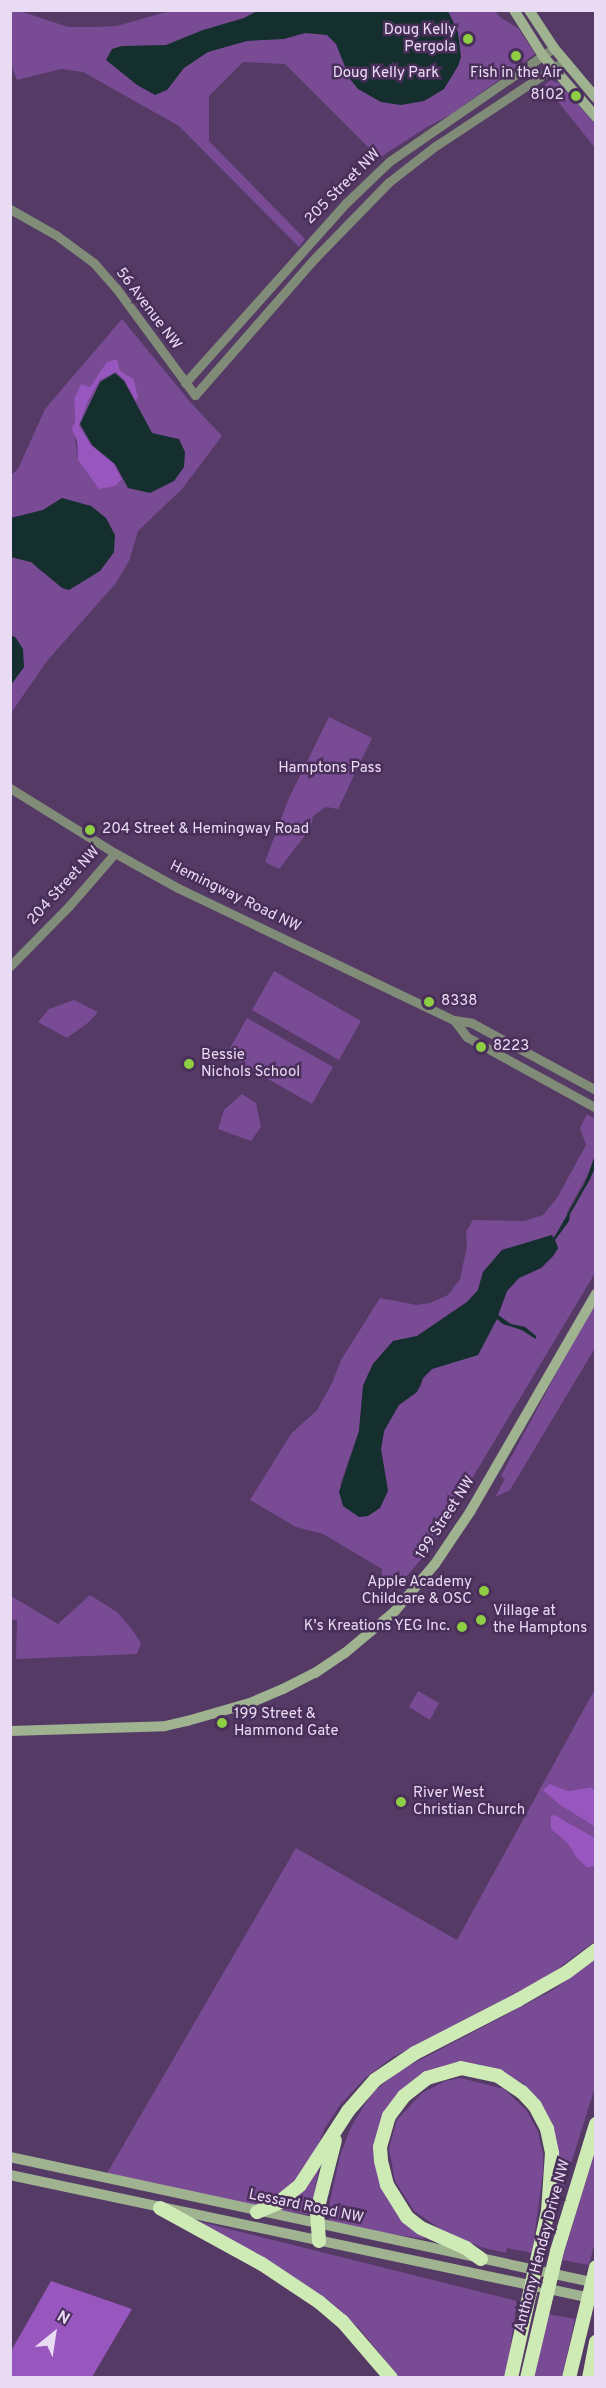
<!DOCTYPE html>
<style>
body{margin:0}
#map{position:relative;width:606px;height:2388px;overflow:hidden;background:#543a65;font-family:Overpass,sans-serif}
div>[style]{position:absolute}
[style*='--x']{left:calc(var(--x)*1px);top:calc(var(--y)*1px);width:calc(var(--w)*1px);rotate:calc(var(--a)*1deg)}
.green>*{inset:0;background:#794b95}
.forest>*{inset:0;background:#9856bf}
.water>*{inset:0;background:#142f2e}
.tertiary>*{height:9px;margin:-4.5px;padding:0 4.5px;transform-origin:4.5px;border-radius:4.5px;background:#808c77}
.secondary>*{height:10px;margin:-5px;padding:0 5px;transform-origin:5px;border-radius:5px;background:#a0b391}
.motorway>*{height:14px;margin:-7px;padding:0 7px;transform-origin:7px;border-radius:7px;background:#ceebb6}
.dots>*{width:16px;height:16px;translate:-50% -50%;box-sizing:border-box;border:3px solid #492f59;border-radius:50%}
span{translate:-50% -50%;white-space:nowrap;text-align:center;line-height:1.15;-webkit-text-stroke:5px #492f59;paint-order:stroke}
.poi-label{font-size:15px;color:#eadbf5}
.right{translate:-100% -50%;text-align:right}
.left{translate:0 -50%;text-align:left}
.park-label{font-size:15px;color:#ecddf8}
.street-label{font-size:15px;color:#eadbf5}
.frame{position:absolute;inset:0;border:12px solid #eadbf5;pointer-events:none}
.north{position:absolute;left:24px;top:2304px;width:60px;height:60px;-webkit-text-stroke:4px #492f59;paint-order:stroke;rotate:30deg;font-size:16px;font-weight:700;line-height:24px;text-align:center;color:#eadbf5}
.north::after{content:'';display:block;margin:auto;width:21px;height:27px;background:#eadbf5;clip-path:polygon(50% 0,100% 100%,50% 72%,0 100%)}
</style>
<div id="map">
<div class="green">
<div style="clip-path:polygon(173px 10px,495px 11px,501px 18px,518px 28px,535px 54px,450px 115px,427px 127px,379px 158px,285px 64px,243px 62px,209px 96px,209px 141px,305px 239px,299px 247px,179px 126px,83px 72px,61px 69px,17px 80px,11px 65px,10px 11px,20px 11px,68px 27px,96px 27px,117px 26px)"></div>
<div style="clip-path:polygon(551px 80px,559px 83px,595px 124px,595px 148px,552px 94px,536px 91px)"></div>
<div style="clip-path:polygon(evenodd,122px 319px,191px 403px,222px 436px,182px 489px,138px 531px,129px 561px,116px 583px,47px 661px,11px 713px,10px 685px,24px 667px,16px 638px,11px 635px,11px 557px,31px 562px,42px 572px,100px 571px,114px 552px,62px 498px,43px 510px,11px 518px,11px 475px,18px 469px,45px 409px,122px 319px,106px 363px,134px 379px,137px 395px,135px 400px,125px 381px,116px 372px,100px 380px,88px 401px,79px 424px,91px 445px,114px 464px,122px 479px,96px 483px,78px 460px,73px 424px,75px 420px,74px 399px,81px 384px,90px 387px,106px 363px,122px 319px,124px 381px,152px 433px,128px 488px,115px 464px,124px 381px)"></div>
<div style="clip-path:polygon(329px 717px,372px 738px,338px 809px,326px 807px,313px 816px,310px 829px,279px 869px,265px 862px,288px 800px)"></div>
<div style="clip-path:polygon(274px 971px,361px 1021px,339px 1060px,252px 1010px)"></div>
<div style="clip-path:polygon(74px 1000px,98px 1012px,89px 1022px,67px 1038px,38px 1022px,49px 1009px)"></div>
<div style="clip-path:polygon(247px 1018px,333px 1067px,312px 1104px,226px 1055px)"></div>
<div style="clip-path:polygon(242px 1094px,256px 1103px,261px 1127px,251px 1141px,218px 1129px,224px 1110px)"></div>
<div style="clip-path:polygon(587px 1114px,595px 1119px,595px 1155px,592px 1167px,567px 1212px,567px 1218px,553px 1238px,552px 1235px,502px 1250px,483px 1272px,478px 1290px,467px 1302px,417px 1336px,393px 1341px,373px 1364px,368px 1374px,363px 1386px,359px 1431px,340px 1485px,388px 1491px,381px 1449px,384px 1431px,399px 1405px,421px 1387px,423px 1378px,432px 1369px,478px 1355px,496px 1318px,503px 1324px,522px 1330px,535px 1339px,525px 1327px,511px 1324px,498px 1316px,507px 1291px,519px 1278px,541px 1268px,553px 1256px,558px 1248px,555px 1240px,569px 1221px,570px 1214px,590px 1179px,595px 1159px,595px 1273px,431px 1547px,412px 1570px,396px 1587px,382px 1577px,382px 1569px,323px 1534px,296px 1527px,250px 1500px,291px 1434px,317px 1410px,332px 1383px,341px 1360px,380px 1298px,417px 1305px,430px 1303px,448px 1295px,460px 1279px,467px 1246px,466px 1232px,473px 1220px,524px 1221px,543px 1215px,557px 1198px,586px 1145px,580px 1128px)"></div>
<div style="clip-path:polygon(595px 1302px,595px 1348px,510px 1490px,495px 1497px,505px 1479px,501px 1476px)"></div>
<div style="clip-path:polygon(90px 1595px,117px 1612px,131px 1628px,141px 1643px,137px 1654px,16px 1659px,17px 1620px,11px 1620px,11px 1596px,58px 1624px)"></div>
<div style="clip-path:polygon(595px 1689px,595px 1791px,591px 1787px,568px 1791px,550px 1784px,560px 1805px,595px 1827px,595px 1838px,555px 1815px,557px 1835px,568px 1844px,576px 1857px,587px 1868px,595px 1866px,595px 1941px,547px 1977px,393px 2057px,365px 2078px,340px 2105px,325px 2128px,309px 2168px,294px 2189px,262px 2205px,250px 2205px,106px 2175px,296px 1848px,457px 1940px)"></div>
<div style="clip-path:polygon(418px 1691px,439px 1703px,430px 1720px,409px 1707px)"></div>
<div style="clip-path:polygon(595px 1960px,595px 2087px,559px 2202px,555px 2200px,558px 2157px,539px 2101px,524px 2084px,498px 2070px,478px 2064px,450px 2065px,412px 2081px,397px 2097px,380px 2181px,390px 2203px,425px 2239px,385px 2233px,330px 2221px,328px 2210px,340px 2156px,351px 2127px,372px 2093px,401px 2070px,553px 1990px)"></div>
<div style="clip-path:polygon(461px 2078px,504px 2089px,527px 2111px,538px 2132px,543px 2154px,543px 2172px,532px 2253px,507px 2248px,506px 2253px,481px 2247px,448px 2234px,414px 2211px,395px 2181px,389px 2148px,397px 2120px,422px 2093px,445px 2081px)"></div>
<div style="clip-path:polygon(595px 2151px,595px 2241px,589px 2265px,562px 2260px)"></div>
<div style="clip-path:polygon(319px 2167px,311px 2215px,277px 2210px,298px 2196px)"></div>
<div style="clip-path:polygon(197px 2221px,517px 2301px,506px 2377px,399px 2377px,358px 2327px,322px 2298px)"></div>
<div style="clip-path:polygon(548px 2314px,575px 2319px,562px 2377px,534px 2378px)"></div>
</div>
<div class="forest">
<div style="clip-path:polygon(114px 360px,117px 360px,120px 371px,134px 379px,138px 398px,135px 400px,125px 381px,116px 372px,100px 380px,88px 401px,79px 425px,91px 445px,114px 464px,122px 479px,115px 486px,99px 489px,78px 460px,77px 441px,72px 429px,75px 420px,74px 399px,81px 384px,90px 387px,106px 363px)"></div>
<div style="clip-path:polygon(550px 1784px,568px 1791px,591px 1787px,595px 1791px,595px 1827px,560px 1805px,543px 1790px)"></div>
<div style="clip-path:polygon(555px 1815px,595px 1838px,595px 1866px,587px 1868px,576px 1857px,568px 1844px,551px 1829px,551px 1816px)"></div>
<div style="clip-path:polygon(51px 2281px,132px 2309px,92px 2377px,11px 2377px,11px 2351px)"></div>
</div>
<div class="water">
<div style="clip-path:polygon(257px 11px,448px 11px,458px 32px,461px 57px,458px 66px,444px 89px,424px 101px,401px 105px,381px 102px,358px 89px,350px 79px,336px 44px,327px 35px,305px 33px,284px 39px,247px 41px,208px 52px,184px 68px,167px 90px,155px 95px,137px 85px,106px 60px,112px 49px,122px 46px,166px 45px,203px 30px,244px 18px)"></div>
<div style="clip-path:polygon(115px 373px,124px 381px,152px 433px,179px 439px,185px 452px,184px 467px,174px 481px,150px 493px,128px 488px,115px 464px,92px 445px,80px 424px,100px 382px)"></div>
<div style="clip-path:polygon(62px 498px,91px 506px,106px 518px,115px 535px,114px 552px,100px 571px,69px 590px,62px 588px,31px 562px,11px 557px,11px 518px,43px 510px)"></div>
<div style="clip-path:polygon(11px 635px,16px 638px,23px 649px,24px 667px,11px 685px)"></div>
<div style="clip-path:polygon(595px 1155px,595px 1168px,590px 1179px,570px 1214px,569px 1221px,555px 1240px,558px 1248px,553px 1256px,541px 1268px,519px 1278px,507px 1291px,498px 1315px,511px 1324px,525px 1327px,536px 1336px,536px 1339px,522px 1330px,503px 1324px,497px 1319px,478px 1355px,432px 1369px,423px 1378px,417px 1392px,399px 1405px,384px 1431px,381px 1449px,388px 1491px,380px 1508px,368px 1516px,359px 1517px,343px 1506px,339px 1492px,359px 1431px,363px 1386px,373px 1364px,393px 1341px,417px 1336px,467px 1302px,478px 1290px,483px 1272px,502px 1250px,552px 1235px,554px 1238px,585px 1183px)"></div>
</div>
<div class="tertiary">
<div style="--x:10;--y:209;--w:53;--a:29.5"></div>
<div style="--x:56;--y:235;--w:47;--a:36.4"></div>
<div style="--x:94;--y:263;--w:33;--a:49"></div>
<div style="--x:116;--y:288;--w:133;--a:53.6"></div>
<div style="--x:195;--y:395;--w:182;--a:-48.8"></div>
<div style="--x:315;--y:258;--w:106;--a:-45.8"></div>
<div style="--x:389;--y:182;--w:57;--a:-37.9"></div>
<div style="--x:434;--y:147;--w:156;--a:-33.5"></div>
<div style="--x:185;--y:383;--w:241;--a:-48.2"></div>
<div style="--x:346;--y:203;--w:61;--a:-43.7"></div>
<div style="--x:390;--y:161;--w:199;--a:-34.6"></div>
<div style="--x:10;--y:788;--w:123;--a:31.8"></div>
<div style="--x:115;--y:853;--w:72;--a:29.1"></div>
<div style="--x:178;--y:888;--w:306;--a:25.6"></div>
<div style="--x:454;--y:1020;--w:18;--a:9"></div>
<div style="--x:472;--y:1023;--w:141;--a:28.4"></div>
<div style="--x:10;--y:966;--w:84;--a:-45.5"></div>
<div style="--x:69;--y:906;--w:70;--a:-49"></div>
<div style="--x:454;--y:1020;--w:21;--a:53"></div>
<div style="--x:467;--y:1037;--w:147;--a:28.8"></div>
</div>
<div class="secondary">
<div style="--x:514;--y:10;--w:54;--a:57.8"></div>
<div style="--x:543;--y:56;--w:81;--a:49"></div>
<div style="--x:529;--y:10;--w:45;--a:56.7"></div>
<div style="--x:554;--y:48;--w:65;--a:50"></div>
<div style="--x:10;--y:1731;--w:155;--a:-1.8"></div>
<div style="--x:165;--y:1726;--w:23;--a:-13"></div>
<div style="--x:187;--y:1721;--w:66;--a:-15.9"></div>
<div style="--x:250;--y:1703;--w:36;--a:-23"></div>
<div style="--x:283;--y:1689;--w:36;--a:-27"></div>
<div style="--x:315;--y:1673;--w:36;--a:-34"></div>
<div style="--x:345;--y:1653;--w:65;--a:-40"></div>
<div style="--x:395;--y:1611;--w:62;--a:-49.6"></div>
<div style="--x:435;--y:1564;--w:63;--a:-56.1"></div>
<div style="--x:470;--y:1512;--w:252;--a:-60"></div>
<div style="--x:10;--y:2157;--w:599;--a:12.13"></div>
<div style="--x:10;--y:2175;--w:599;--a:11.95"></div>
</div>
<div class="motorway">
<div style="--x:160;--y:2208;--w:116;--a:28.8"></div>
<div style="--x:262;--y:2264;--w:69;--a:33.7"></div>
<div style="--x:319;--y:2302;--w:30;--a:40"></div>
<div style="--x:342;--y:2321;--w:75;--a:49.3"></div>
<div style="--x:257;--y:2212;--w:23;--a:-23"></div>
<div style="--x:278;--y:2203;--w:28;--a:-39"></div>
<div style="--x:300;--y:2185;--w:88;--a:-57"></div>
<div style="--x:348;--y:2111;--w:41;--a:-48.9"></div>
<div style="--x:375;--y:2080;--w:48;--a:-34"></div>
<div style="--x:415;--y:2053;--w:116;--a:-27.2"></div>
<div style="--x:518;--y:2000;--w:56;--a:-29.7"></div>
<div style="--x:567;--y:1972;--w:36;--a:-37"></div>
<div style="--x:319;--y:2241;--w:30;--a:-94"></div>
<div style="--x:317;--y:2211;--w:73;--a:-75.8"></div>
<div style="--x:481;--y:2259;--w:19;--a:-144"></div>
<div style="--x:466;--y:2248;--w:49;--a:-156"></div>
<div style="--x:421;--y:2228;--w:18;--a:-142"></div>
<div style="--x:407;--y:2217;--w:38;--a:-122"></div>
<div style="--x:387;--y:2185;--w:25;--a:-104"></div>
<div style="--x:381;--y:2161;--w:14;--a:-94"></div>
<div style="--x:380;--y:2147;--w:32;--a:-74"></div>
<div style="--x:389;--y:2116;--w:25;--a:-53"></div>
<div style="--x:404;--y:2096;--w:29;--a:-38"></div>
<div style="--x:427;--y:2078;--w:35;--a:-16"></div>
<div style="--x:461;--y:2068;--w:38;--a:12"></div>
<div style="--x:498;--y:2076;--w:29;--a:34"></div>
<div style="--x:522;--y:2092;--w:19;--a:47"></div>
<div style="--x:535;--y:2106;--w:26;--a:62"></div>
<div style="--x:547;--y:2129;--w:25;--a:78"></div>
<div style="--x:552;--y:2153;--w:58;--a:93.9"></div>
<div style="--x:548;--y:2211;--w:171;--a:102.5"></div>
<div style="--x:527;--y:2378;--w:130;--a:-76.7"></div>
<div style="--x:557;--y:2251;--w:133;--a:-72.9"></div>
<div style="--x:569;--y:2378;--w:114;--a:-76.3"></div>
<div style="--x:589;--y:2378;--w:37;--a:-79"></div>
</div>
<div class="dots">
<div style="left:468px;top:39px;background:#8dce44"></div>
<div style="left:516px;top:56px;background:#8dce44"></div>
<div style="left:576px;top:96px;background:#8dce44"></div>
<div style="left:90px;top:830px;background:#8dce44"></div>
<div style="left:429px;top:1002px;background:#8dce44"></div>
<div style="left:481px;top:1047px;background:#8dce44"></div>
<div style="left:189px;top:1064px;background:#8dce44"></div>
<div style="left:484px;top:1591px;background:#8dce44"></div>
<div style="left:481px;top:1620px;background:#8dce44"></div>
<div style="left:462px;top:1627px;background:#8dce44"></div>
<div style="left:222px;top:1723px;background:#8dce44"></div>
<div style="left:401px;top:1802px;background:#8dce44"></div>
</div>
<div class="poi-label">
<span class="right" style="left:456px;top:39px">Doug Kelly<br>Pergola</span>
<span style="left:516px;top:74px">Fish in the Air</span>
<span class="right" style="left:564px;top:96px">8102</span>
<span class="left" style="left:102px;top:830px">204 Street &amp; Hemingway Road</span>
<span class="left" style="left:441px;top:1002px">8338</span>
<span class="left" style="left:493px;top:1047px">8223</span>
<span class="left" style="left:201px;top:1064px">Bessie<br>Nichols School</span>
<span class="right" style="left:472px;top:1591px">Apple Academy<br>Childcare &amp; OSC</span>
<span class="left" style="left:493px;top:1620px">Village at<br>the Hamptons</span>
<span class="right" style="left:450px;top:1627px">K's Kreations YEG Inc.</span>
<span class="left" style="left:234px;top:1723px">199 Street &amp;<br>Hammond Gate</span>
<span class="left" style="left:413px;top:1802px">River West<br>Christian Church</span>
</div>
<div class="park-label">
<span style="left:386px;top:74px">Doug Kelly Park</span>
<span style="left:330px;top:769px">Hamptons Pass</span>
</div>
<div class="street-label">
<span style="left:343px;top:187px;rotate:-45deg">205 Street NW</span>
<span style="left:148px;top:309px;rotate:53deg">56 Avenue NW</span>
<span style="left:64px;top:886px;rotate:-48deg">204 Street NW</span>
<span style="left:235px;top:897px;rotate:26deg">Hemingway Road NW</span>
<span style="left:446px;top:1518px;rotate:-57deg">199 Street NW</span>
<span style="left:306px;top:2207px;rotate:12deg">Lessard Road NW</span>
<span style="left:543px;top:2246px;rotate:-75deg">Anthony Henday Drive NW</span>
</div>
<div class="frame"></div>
<div class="north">N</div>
</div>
